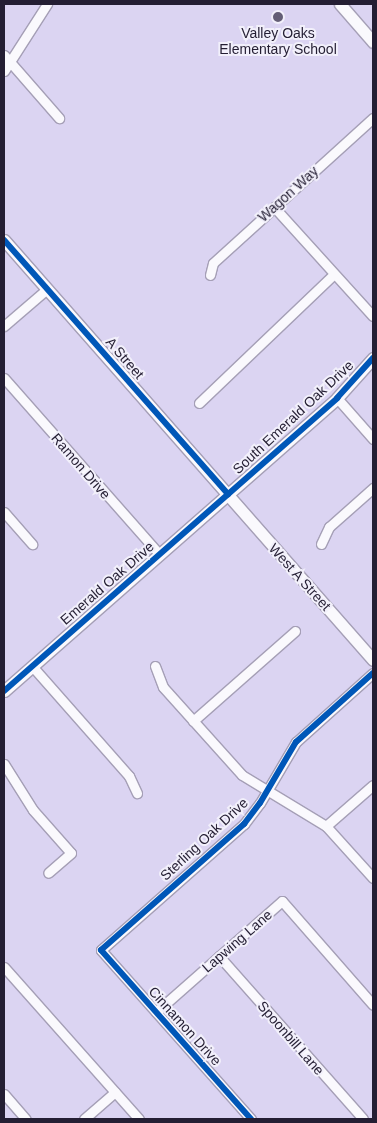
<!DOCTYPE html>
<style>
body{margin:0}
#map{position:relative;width:377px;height:1123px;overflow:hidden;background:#dbd4f2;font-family:Helvetica,sans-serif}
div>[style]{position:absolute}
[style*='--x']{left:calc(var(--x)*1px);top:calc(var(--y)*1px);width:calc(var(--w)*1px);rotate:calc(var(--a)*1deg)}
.roads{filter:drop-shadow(1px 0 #a59fb6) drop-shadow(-1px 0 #a59fb6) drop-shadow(0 1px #a59fb6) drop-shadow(0 -1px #a59fb6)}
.minor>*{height:9px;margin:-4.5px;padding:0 4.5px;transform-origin:4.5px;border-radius:4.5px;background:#faf9fd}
.tertiary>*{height:11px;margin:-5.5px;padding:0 5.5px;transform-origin:5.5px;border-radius:5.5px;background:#faf9fd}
.cycleway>*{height:6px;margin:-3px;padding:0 3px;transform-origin:3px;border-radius:3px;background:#0057b8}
.dots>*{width:14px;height:14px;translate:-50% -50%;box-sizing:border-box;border:2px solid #f2f0fb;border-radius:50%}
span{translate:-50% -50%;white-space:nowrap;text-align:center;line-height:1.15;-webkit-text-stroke:4px #f2f0fb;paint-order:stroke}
.poi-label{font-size:14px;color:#241e33}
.street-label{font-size:14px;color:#241e33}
.frame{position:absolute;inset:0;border:5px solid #241e33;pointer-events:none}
</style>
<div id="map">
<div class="roads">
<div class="minor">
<div style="--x:4;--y:55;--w:84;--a:48.9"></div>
<div style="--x:4;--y:71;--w:80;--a:-57.3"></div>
<div style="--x:274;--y:207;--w:147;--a:47.8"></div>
<div style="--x:210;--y:275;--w:12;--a:-76"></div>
<div style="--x:213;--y:263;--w:216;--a:-42.2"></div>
<div style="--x:4;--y:326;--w:57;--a:-40.7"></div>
<div style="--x:4;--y:378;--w:235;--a:48.6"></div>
<div style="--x:337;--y:398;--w:55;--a:48.7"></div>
<div style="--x:199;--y:403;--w:185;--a:-43.7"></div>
<div style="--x:4;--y:512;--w:43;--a:48.8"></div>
<div style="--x:321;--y:544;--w:19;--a:-65"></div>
<div style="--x:329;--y:527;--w:59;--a:-41.6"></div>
<div style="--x:32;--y:666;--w:147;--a:48.6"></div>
<div style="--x:129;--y:776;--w:19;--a:65"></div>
<div style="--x:155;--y:666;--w:22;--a:69"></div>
<div style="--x:163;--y:687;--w:118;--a:48.1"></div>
<div style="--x:242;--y:775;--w:98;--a:31.3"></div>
<div style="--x:326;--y:826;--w:70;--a:47.9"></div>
<div style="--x:193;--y:721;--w:136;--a:-41.4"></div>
<div style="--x:4;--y:764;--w:54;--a:57.8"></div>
<div style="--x:33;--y:810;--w:57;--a:48.5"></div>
<div style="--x:71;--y:853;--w:30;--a:139"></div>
<div style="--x:326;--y:826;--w:62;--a:-41.1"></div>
<div style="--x:219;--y:956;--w:217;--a:48.5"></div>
<div style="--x:4;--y:967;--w:203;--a:48.4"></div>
<div style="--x:156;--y:1012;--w:168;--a:-41.4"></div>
<div style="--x:282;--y:901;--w:138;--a:48.8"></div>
<div style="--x:4;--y:1094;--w:33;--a:49"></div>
<div style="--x:84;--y:1119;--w:41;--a:-41.1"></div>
<div style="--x:251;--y:1119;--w:226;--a:-131.6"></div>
<div style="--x:101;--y:950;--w:191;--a:-41.4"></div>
<div style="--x:244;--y:824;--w:26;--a:-53"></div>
<div style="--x:260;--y:803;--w:71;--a:-59.5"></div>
<div style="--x:296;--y:742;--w:103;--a:-41.9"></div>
</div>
<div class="tertiary">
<div style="--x:340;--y:4;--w:50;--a:49"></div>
<div style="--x:4;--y:240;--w:559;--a:48.7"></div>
<div style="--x:4;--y:691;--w:444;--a:-41.3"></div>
<div style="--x:337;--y:398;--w:54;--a:-48"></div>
</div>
</div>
<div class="cycleway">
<div style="--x:4;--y:240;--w:339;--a:48.6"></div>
<div style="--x:4;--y:691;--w:444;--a:-41.3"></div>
<div style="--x:337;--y:398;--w:54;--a:-48"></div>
<div style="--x:251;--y:1119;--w:226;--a:-131.6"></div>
<div style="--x:101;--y:950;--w:191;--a:-41.4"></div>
<div style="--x:244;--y:824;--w:26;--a:-53"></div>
<div style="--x:260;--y:803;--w:71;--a:-59.5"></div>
<div style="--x:296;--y:742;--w:103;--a:-41.9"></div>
</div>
<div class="dots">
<div style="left:278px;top:17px;background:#645e76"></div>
</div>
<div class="poi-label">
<span style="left:278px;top:41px">Valley Oaks<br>Elementary School</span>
</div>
<div class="street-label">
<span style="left:288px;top:194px;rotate:-42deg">Wagon Way</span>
<span style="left:125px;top:358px;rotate:49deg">A Street</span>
<span style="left:293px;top:417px;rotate:-43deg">South Emerald Oak Drive</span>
<span style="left:81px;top:466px;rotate:49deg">Ramon Drive</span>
<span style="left:300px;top:577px;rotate:48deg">West A Street</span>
<span style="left:107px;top:583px;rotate:-41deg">Emerald Oak Drive</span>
<span style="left:204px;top:839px;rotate:-43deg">Sterling Oak Drive</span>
<span style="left:237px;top:941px;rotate:-41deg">Lapwing Lane</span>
<span style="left:185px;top:1026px;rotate:48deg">Cinnamon Drive</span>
<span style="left:291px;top:1038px;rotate:49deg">Spoonbill Lane</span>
</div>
<div class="frame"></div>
</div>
